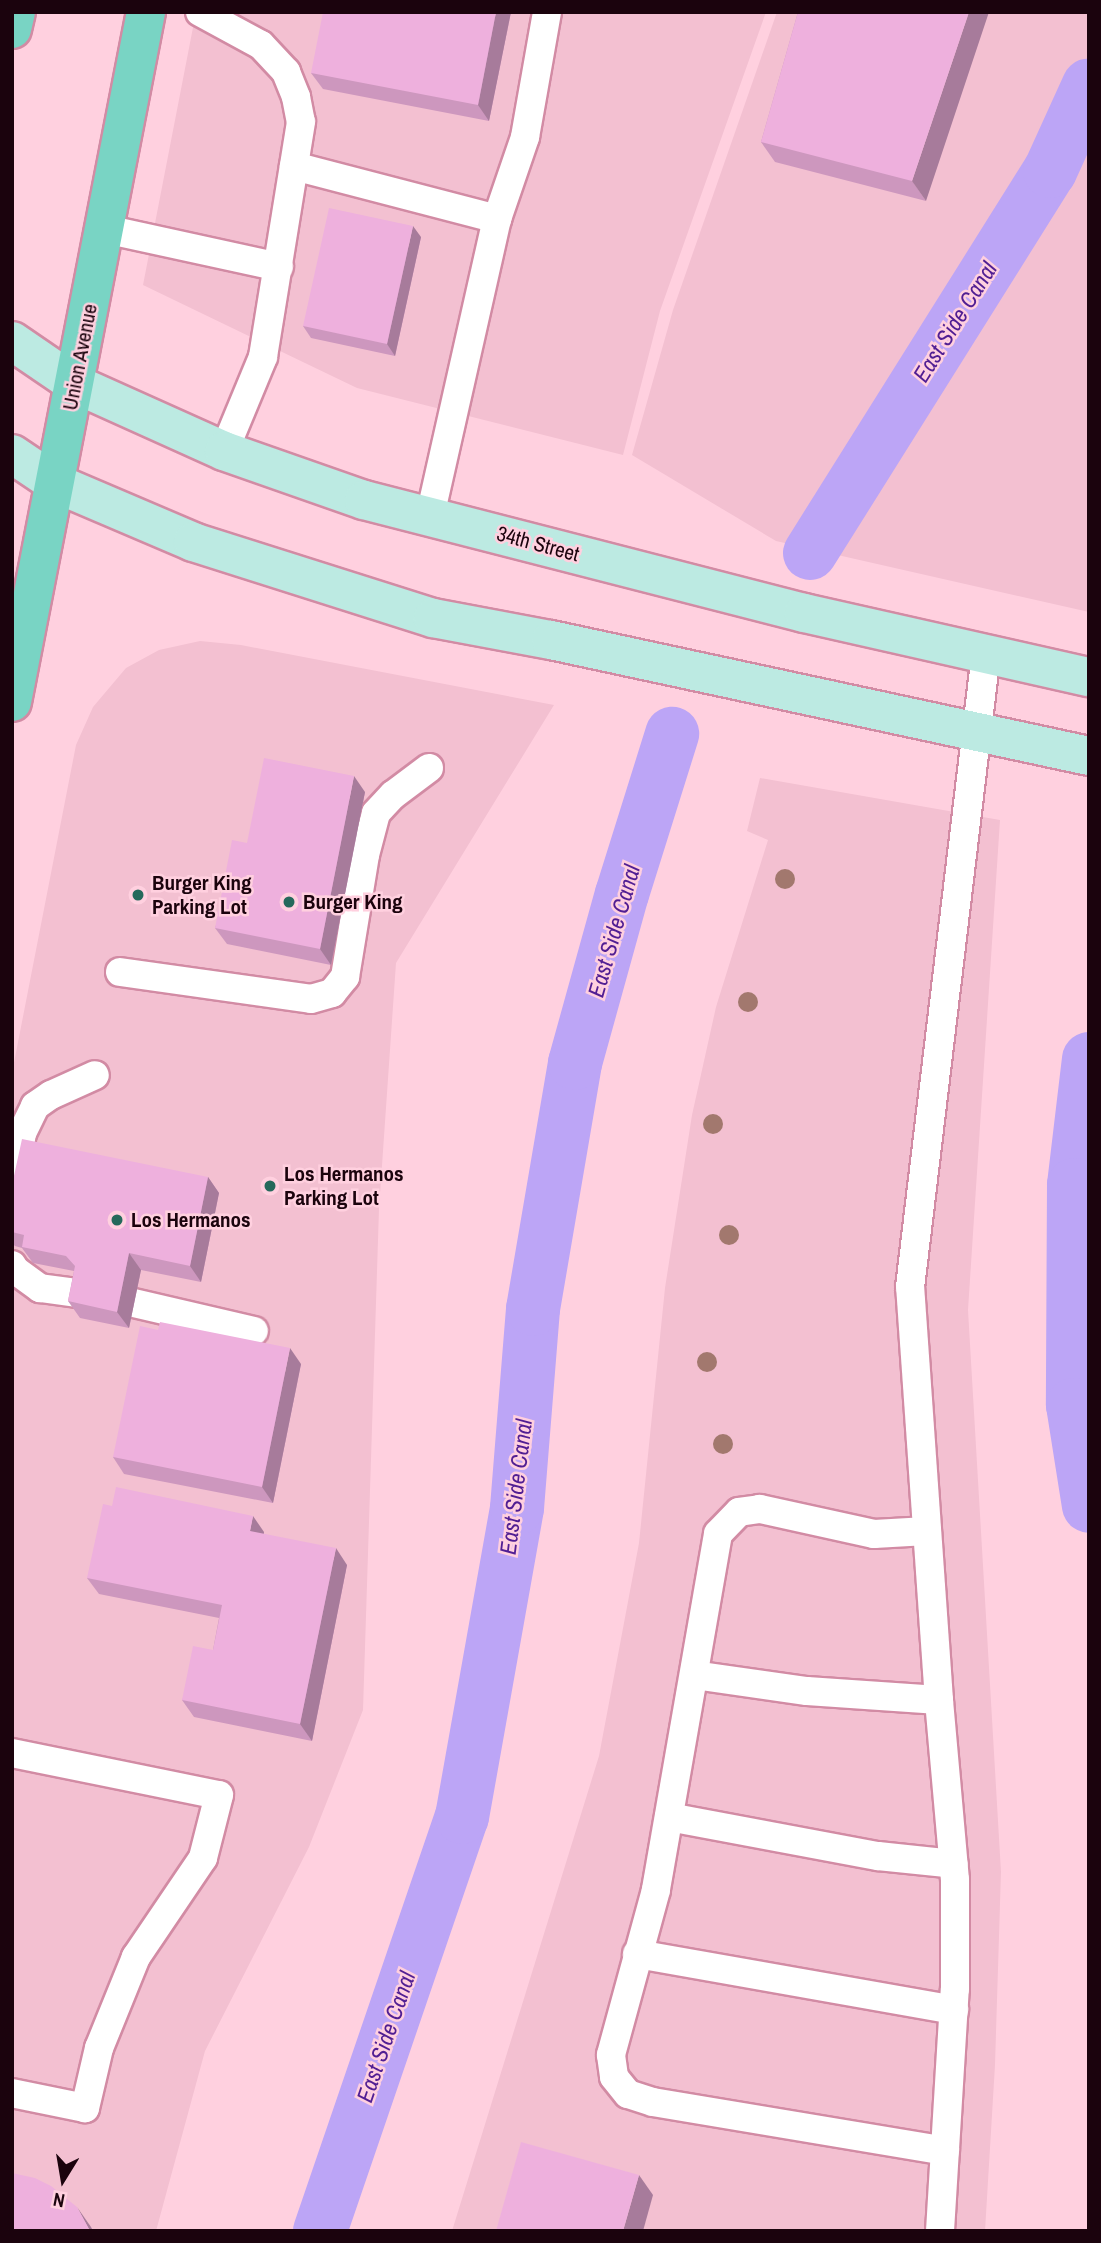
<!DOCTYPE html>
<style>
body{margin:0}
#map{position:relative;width:1101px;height:2243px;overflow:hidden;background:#ffd0df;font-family:"Archivo Narrow",sans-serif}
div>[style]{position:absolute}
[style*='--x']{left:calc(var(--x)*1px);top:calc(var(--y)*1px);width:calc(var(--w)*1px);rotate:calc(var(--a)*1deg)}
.built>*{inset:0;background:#f3c0d1}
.canal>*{height:54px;margin:-27px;padding:0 27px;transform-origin:27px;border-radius:27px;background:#bca5f6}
.roads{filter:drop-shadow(2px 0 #d28ba4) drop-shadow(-2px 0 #d28ba4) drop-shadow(0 2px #d28ba4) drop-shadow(0 -2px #d28ba4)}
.lane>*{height:28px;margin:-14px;padding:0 14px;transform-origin:14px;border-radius:14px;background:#fff}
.secondary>*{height:38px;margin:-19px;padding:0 19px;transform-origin:19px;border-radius:19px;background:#bceae2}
.primary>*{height:38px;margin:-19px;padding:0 19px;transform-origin:19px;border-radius:19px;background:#79d4c4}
.trees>*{width:20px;height:20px;margin:-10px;border-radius:50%;background:#a2786e}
.wall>*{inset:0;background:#cd97be}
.shaded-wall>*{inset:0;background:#a77b9b}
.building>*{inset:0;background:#eeb0dd}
.dots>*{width:19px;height:19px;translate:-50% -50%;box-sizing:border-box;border:4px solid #ffd0df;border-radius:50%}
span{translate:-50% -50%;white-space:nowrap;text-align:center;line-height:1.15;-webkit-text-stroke:5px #ffd0df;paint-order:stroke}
.street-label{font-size:21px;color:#1b030d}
.poi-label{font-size:21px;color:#1b030d;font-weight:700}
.left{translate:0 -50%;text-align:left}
.water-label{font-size:23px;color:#511e93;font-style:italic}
.frame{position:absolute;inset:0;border:14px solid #1b030d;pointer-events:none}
.north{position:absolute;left:28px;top:2145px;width:70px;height:70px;-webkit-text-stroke:5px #ffd0df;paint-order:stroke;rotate:191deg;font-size:19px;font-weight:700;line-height:28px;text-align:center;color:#1b030d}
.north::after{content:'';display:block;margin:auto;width:24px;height:32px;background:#1b030d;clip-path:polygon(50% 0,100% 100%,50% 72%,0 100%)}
</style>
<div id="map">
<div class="built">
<div style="clip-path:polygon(196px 12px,766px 12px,660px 311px,623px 455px,357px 388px,143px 285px)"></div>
<div style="clip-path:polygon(777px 12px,1089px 12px,1089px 612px,776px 541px,632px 455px,673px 310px)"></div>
<div style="clip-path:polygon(200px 641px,241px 645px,554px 705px,396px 963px,379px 1209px,363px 1710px,309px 1847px,205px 2051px,156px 2231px,12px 2231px,12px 1073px,76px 745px,93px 707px,126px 668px,159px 650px)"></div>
<div style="clip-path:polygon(760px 778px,1000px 820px,968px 1310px,1001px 1872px,995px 2065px,985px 2231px,452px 2231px,599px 1756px,639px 1543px,665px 1288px,692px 1115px,716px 1007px,768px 840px,747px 831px)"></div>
</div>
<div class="canal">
<div style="--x:810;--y:553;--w:451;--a:-57.9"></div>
<div style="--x:1050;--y:171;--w:94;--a:-65.6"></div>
<div style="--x:1089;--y:1059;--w:127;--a:96.8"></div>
<div style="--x:1074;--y:1185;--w:220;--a:90.3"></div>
<div style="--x:1073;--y:1405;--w:102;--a:81"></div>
<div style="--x:320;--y:2231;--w:438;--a:-71.1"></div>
<div style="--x:462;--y:1817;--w:314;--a:-79.9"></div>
<div style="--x:517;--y:1508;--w:200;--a:-85.4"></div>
<div style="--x:533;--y:1309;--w:250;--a:-80.3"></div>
<div style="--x:575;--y:1063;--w:175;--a:-74.5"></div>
<div style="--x:622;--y:894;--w:168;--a:-72.6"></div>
</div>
<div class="roads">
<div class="lane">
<div style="--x:200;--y:12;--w:69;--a:28.4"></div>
<div style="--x:261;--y:45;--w:37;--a:47"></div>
<div style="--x:286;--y:72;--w:27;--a:68"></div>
<div style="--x:296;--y:97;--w:25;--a:79"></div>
<div style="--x:301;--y:122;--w:238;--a:99.2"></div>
<div style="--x:263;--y:357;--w:102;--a:112.5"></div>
<div style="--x:294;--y:166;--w:210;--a:14.6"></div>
<div style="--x:105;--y:229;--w:178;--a:12.3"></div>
<div style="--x:430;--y:516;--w:304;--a:-77.3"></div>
<div style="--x:497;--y:219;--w:87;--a:-71.1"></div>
<div style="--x:525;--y:137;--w:127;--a:-80"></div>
<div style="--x:120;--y:972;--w:193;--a:8"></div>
<div style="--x:311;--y:999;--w:22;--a:-16"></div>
<div style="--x:332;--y:993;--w:21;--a:-51"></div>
<div style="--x:345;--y:977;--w:124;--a:-80.7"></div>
<div style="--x:365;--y:855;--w:43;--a:-75.3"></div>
<div style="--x:376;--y:813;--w:25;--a:-47"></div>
<div style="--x:393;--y:795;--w:45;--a:-36.9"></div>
<div style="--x:12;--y:1191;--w:59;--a:-80.2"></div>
<div style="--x:22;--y:1133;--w:30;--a:-64"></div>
<div style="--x:35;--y:1106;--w:19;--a:-35"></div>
<div style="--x:51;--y:1095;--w:48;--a:-24.4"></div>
<div style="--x:12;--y:1265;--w:6;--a:59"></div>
<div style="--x:15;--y:1270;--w:31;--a:36"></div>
<div style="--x:40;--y:1288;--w:44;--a:7.8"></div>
<div style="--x:134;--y:1303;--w:123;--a:13.1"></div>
<div style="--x:927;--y:1531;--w:53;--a:176.8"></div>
<div style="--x:874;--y:1534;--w:117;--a:-167.6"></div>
<div style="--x:760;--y:1509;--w:21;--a:172"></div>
<div style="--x:739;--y:1512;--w:30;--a:134"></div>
<div style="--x:718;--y:1534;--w:361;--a:99.9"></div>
<div style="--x:656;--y:1890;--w:171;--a:105.3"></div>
<div style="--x:611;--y:2055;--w:22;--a:82"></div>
<div style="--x:614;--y:2077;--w:22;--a:51"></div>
<div style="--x:628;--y:2094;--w:26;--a:18"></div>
<div style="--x:653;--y:2102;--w:296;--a:9.5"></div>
<div style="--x:694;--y:1675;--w:114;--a:8.1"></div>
<div style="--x:807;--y:1691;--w:132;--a:3.9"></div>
<div style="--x:12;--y:1753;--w:211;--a:11.5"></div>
<div style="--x:219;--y:1795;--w:65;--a:104.3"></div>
<div style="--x:203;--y:1858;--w:120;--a:124.1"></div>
<div style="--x:136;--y:1957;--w:98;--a:112.1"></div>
<div style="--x:99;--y:2048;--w:62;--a:103.1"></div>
<div style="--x:85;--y:2108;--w:75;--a:-168.4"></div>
<div style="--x:669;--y:1817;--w:213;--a:10.6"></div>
<div style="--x:878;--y:1856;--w:76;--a:6"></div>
<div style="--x:637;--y:1954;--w:322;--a:10"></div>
<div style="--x:940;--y:2231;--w:242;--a:-86.5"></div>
<div style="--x:955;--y:1989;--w:109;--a:-90"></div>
<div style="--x:955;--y:1880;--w:181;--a:-95.1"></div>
<div style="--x:939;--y:1700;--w:414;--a:-94"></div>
<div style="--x:910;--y:1287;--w:638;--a:-83.15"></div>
</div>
<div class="secondary">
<div style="--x:12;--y:341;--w:76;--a:34.3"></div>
<div style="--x:75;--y:384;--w:163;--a:24.2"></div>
<div style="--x:224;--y:451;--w:148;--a:19.3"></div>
<div style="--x:364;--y:500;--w:454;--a:14.4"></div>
<div style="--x:804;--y:613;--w:292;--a:12.7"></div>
<div style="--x:12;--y:454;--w:52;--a:34"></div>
<div style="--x:55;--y:483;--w:150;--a:23.1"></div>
<div style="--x:193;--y:542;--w:252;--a:17.6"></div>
<div style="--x:433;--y:618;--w:120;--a:10.6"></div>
<div style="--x:551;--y:640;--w:550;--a:12.17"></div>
</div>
<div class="primary">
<div style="--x:12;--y:29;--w:17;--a:-77"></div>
<div style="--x:12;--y:702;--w:703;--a:-79.01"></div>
</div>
</div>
<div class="trees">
<div style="left:785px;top:879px"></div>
<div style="left:748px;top:1002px"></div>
<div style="left:713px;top:1124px"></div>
<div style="left:729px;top:1235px"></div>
<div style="left:707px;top:1362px"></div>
<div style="left:723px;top:1444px"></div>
</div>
<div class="wall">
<div style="clip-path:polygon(511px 12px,489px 121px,323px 89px,311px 73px)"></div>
<div style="clip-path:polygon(798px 12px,926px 201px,775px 162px,761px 142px)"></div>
<div style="clip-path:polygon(421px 237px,395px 356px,311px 338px,303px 326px)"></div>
<div style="clip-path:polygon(365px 792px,331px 965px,227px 944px,215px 928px,247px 843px)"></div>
<div style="clip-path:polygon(208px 1177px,219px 1193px,201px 1282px,141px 1270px,129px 1328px,80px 1318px,68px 1301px,74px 1271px,33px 1263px,22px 1248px,15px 1246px,12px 1243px,12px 1185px)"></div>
<div style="clip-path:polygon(301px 1364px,273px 1503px,124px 1474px,113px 1457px)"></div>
<div style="clip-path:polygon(264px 1532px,264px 1534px,347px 1565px,312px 1741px,194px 1717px,182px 1700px,213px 1650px,219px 1618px,99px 1594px,87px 1578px)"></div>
</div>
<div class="shaded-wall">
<div style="clip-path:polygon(496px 12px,511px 12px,489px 121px,478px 105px)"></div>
<div style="clip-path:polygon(969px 12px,989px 12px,926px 201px,912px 181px)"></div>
<div style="clip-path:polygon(413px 226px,421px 237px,395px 356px,387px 344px)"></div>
<div style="clip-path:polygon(354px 776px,365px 792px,331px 965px,320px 949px)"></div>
<div style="clip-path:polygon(208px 1177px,219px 1193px,201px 1282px,190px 1266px)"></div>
<div style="clip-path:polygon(129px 1253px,141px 1270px,129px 1328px,117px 1312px)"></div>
<div style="clip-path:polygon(290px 1348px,301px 1364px,273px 1503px,262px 1487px)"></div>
<div style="clip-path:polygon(253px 1516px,264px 1532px,261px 1547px,250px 1531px)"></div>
<div style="clip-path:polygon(336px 1548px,347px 1565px,312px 1741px,300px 1724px)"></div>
<div style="clip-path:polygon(639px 2175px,653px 2195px,643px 2231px,623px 2231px)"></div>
<div style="clip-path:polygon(77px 2207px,91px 2227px,93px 2231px,90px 2231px)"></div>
</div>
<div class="building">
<div style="clip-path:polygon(323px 12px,496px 12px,478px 105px,311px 73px)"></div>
<div style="clip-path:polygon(798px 12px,969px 12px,912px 181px,761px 142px)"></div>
<div style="clip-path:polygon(329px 208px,413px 226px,387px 344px,303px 326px)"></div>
<div style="clip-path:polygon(264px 758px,354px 776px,320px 949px,215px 928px,232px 840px,247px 843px)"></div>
<div style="clip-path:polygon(22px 1139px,208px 1177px,190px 1266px,129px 1253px,117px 1312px,68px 1301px,75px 1266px,66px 1256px,22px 1247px,24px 1235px,12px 1232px,12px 1185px)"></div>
<div style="clip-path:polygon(160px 1322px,290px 1348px,262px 1487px,113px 1457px,140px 1326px,158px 1330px)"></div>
<div style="clip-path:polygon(116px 1487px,253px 1516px,250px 1531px,336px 1548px,300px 1724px,182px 1700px,193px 1646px,213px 1650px,222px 1605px,87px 1578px,103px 1504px,112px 1506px)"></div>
<div style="clip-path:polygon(521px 2142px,639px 2175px,623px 2231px,496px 2231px)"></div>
<div style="clip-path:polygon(12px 2173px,35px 2178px,51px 2186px,77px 2207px,90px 2231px,12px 2231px)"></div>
</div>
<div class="dots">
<div style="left:138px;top:895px;background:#25695b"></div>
<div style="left:289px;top:902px;background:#25695b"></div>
<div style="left:270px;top:1186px;background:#25695b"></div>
<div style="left:117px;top:1220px;background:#25695b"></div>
</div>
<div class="street-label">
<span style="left:80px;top:357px;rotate:-79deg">Union Avenue</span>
<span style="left:538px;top:544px;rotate:15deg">34th Street</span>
</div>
<div class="poi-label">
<span class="left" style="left:152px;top:895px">Burger King<br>Parking Lot</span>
<span class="left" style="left:303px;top:902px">Burger King</span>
<span class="left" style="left:284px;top:1186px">Los Hermanos<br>Parking Lot</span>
<span class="left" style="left:131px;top:1220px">Los Hermanos</span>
</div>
<div class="water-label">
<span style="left:955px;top:322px;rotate:-58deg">East Side Canal</span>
<span style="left:614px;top:931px;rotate:-74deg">East Side Canal</span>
<span style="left:516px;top:1487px;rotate:-83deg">East Side Canal</span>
<span style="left:386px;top:2037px;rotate:-71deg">East Side Canal</span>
</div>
<div class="frame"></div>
<div class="north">N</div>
</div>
